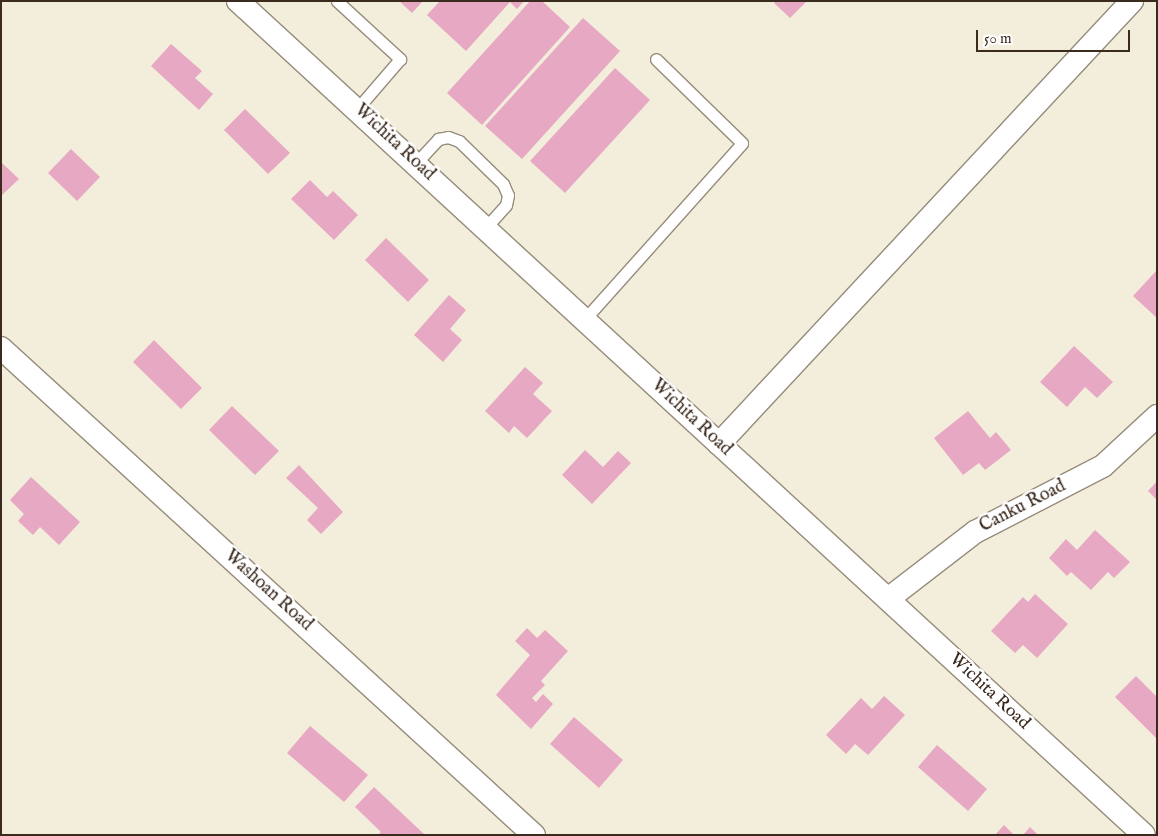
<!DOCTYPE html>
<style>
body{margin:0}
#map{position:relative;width:1158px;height:836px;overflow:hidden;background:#f3eedb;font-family:"IM FELL English",serif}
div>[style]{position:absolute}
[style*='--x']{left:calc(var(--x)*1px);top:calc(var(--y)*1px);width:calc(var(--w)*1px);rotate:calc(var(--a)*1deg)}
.building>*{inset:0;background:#e7a8c4}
.roads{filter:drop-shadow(1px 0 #978c7c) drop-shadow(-1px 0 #978c7c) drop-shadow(0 1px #978c7c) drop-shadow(0 -1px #978c7c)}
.service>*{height:11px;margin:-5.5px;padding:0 5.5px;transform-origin:5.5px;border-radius:5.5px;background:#fff}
.minor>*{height:22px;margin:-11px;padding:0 11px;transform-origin:11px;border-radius:11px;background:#fff}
span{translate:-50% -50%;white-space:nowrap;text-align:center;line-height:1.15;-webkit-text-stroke:5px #fff;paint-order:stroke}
.street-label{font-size:18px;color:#3b2a1e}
.frame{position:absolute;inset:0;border:2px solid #3b2a1e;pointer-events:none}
.scale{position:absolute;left:976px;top:30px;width:154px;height:22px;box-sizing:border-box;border:2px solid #3b2a1e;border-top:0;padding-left:6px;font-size:15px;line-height:18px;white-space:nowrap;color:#3b2a1e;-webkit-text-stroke:4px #fff;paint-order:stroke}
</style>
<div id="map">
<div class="building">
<div style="clip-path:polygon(399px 1px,423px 1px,412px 13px)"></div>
<div style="clip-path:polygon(440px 1px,524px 1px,517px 9px,510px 2px,466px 51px,427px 15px)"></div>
<div style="clip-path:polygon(530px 1px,542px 1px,570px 27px,482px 125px,447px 93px)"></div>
<div style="clip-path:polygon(776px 1px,807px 1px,790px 18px,774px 3px)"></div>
<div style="clip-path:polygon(583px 18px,620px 51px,522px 159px,485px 126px)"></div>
<div style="clip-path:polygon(171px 44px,202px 71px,195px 78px,213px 94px,199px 110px,151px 66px)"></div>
<div style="clip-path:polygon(615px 68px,650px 100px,565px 193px,530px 161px)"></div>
<div style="clip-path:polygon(245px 109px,290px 153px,268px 174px,224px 130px)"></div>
<div style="clip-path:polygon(71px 149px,100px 177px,77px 201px,48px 173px)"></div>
<div style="clip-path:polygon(1px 162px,19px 179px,1px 196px)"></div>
<div style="clip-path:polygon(310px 180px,327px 197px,333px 191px,358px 215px,334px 240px,291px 199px)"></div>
<div style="clip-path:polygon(386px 238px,429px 280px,408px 302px,365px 260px)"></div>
<div style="clip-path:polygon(1157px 270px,1157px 318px,1133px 296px)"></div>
<div style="clip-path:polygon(449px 295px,466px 310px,450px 329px,462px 340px,443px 362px,414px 335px)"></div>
<div style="clip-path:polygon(154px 340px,202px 388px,181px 409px,133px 362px)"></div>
<div style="clip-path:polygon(1074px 346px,1113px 382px,1097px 398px,1085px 387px,1067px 407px,1040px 382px)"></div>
<div style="clip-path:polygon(525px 367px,543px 383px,533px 394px,552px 411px,527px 438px,514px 426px,509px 433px,485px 411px)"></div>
<div style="clip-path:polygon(232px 406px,279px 451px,255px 475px,209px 430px)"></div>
<div style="clip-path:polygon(968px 411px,990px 438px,996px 432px,1011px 450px,985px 470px,979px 463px,963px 475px,934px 438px)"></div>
<div style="clip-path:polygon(585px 450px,603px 467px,618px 451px,631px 463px,592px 504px,562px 475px)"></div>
<div style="clip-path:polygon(299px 465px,343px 512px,321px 534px,307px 520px,318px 508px,286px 478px)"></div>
<div style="clip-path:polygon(31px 477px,80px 522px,59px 545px,40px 527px,33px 535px,18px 521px,24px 514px,10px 500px)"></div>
<div style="clip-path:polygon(1157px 481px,1157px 500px,1148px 491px)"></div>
<div style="clip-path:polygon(1095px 530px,1130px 562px,1114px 578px,1108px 572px,1091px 590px,1071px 572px,1067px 576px,1049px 558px,1066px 539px,1077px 550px)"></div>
<div style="clip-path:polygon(1035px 594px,1068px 624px,1037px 658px,1023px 645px,1015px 653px,991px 631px,1023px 597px,1028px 602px)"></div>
<div style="clip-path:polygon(527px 628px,537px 638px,545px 630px,568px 651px,541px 681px,545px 685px,532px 698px,536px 702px,543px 694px,553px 704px,531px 729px,496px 695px,530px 655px,515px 641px)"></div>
<div style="clip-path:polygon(1136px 676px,1157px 697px,1157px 739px,1115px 697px)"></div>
<div style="clip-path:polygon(884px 696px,905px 715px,868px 755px,855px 744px,846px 754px,826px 735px,861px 698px,872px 709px)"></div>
<div style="clip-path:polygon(574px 717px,623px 760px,599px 788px,550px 744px)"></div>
<div style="clip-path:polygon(310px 726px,368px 775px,344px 802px,287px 753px)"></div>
<div style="clip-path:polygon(937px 745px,987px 789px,968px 811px,918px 767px)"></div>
<div style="clip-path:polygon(374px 787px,425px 835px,378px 835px,381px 832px,355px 807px)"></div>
<div style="clip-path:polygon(1004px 825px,1014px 835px,995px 835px)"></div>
<div style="clip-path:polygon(1030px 827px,1038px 835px,1023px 835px)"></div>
</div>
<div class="roads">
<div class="service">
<div style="--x:337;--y:1;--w:86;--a:42.6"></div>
<div style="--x:400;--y:59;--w:66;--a:130.7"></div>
<div style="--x:416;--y:163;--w:33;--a:-47"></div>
<div style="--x:438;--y:139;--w:10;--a:-11"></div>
<div style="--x:448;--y:137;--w:12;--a:20"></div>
<div style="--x:459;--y:141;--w:62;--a:44.3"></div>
<div style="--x:503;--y:184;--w:12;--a:66"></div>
<div style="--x:508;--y:195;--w:10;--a:101"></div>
<div style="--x:506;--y:205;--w:31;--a:132"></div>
<div style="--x:584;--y:320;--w:237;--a:-48.2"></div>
<div style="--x:742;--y:143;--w:120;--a:-135.7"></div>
</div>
<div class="minor">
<div style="--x:238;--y:1;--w:1231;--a:42.63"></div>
<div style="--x:1;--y:348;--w:722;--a:42.42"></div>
<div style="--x:719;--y:444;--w:606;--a:-47.01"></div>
<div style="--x:888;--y:599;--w:110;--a:-37.6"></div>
<div style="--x:975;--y:532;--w:144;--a:-27.3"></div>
<div style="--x:1103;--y:466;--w:74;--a:-42.8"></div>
</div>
</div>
<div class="street-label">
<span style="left:394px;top:143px;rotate:43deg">Wichita Road</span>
<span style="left:691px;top:418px;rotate:43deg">Wichita Road</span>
<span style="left:1023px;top:507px;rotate:-27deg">Canku Road</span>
<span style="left:268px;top:591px;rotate:42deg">Washoan Road</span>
<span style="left:989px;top:692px;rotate:43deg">Wichita Road</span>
</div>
<div class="frame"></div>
<div class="scale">50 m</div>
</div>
